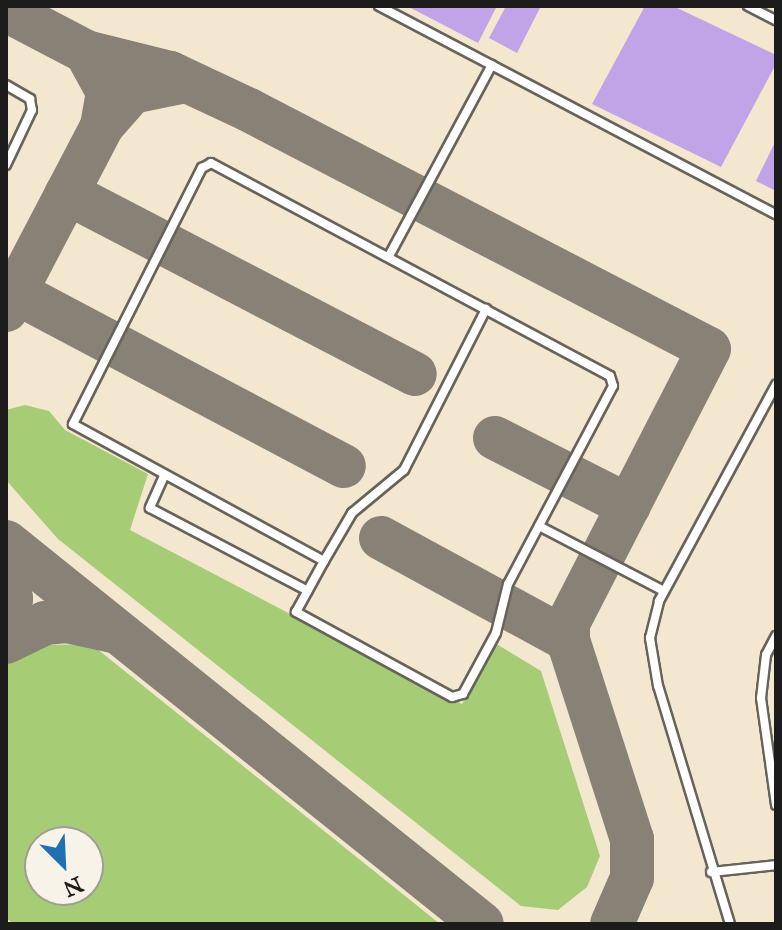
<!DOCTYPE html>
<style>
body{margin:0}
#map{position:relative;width:782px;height:930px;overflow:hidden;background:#f3e7d0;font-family:"IM FELL Great Primer",serif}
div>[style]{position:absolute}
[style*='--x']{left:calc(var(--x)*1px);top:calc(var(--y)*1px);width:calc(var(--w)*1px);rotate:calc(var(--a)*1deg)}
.green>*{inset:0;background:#a6cc76}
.taxiway>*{height:44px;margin:-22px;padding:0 22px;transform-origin:22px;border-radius:22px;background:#888276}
.building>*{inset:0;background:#c1a4e7}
.roads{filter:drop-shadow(2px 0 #67635b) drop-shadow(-2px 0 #67635b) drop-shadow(0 2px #67635b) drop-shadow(0 -2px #67635b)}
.service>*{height:8px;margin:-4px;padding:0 4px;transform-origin:4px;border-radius:4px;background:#fff}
span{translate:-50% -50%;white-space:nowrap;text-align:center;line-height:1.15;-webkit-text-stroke:8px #f7f3e8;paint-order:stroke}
.frame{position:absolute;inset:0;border:8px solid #1c1c1c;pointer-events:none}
.north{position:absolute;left:24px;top:826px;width:80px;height:80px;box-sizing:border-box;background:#f7f3e8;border:2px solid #9f9d96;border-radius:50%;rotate:156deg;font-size:22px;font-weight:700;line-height:32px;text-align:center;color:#1c1c1c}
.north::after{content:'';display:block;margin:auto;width:28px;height:36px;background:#1f6fb2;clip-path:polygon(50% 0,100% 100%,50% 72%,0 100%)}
</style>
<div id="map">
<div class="green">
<div style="clip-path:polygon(25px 405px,49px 411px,65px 430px,148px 474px,130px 530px,462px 704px,495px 643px,541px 671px,600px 856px,587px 887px,558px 910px,521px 906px,58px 539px,6px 480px,6px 410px)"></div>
<div style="clip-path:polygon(evenodd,91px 644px,440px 924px,14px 924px,6px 918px,6px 665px,46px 645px,91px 644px,40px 842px,88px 842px,88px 890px,40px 890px,40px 842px)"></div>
</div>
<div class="taxiway">
<div style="--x:6;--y:10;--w:90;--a:27.7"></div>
<div style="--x:86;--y:52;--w:87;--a:14"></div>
<div style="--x:170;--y:73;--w:87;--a:25.1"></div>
<div style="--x:249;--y:110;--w:518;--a:27.45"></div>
<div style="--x:709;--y:349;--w:308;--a:117.2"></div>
<div style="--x:568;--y:623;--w:17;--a:90"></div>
<div style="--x:568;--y:640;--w:209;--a:72.2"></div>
<div style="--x:632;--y:839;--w:39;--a:90"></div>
<div style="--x:632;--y:878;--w:50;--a:113.5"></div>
<div style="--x:86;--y:52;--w:46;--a:61.2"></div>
<div style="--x:108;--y:92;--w:35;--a:100"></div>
<div style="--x:102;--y:126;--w:45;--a:-48.6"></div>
<div style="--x:132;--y:92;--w:50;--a:-11.5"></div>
<div style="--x:67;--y:193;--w:392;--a:27.5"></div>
<div style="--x:15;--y:292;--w:372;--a:27.9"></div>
<div style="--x:6;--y:310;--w:208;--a:-62.4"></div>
<div style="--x:495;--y:438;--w:150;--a:26.9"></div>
<div style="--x:381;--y:538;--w:213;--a:28.6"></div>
<div style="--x:6;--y:542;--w:610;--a:38.75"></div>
<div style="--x:6;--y:567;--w:32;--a:81"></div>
<div style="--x:11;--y:599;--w:27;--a:100"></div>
<div style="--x:6;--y:642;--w:43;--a:-26"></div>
<div style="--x:45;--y:623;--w:22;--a:-5"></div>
<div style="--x:67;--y:621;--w:47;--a:12.3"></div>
</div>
<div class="building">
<div style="clip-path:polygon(407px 6px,497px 6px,478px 43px)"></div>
<div style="clip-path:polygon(506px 6px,541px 6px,517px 53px,489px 38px)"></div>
<div style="clip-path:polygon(645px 6px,673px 6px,776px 55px,776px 64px,721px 167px,592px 104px)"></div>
<div style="clip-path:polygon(776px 140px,776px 191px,756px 181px)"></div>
</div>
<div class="roads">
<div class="service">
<div style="--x:379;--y:6;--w:448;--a:27.7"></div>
<div style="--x:748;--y:6;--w:31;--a:27"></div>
<div style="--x:6;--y:85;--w:28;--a:30"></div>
<div style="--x:30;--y:99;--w:11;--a:80"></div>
<div style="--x:32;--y:110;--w:61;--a:115.3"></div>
<div style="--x:211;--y:163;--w:452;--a:28.1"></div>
<div style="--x:610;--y:376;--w:10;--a:73"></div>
<div style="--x:613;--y:386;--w:224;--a:117.9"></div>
<div style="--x:508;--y:584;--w:50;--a:103.8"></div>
<div style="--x:496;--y:633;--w:69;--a:118.4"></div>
<div style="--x:463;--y:694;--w:11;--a:165"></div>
<div style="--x:452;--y:697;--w:178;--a:-151.4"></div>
<div style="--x:296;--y:612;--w:58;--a:-61.2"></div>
<div style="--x:324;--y:561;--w:286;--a:-151.4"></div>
<div style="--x:73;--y:424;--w:287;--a:-63.3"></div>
<div style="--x:202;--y:168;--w:10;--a:-29"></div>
<div style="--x:389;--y:256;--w:217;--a:-61.7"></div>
<div style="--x:164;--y:476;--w:35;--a:114"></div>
<div style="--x:150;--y:508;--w:178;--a:27.7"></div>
<div style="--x:539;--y:526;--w:141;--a:27.5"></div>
<div style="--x:324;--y:561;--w:56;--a:-59.7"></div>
<div style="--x:352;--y:513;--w:67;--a:-39.6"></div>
<div style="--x:404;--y:470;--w:181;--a:-63"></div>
<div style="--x:776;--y:636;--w:21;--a:118"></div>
<div style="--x:766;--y:655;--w:43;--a:96.6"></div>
<div style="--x:761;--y:698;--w:108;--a:82"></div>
<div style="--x:711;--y:872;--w:65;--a:-6.1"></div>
<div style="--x:730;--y:924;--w:249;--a:-106.8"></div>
<div style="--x:658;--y:686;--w:49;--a:-99.5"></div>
<div style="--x:650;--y:638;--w:38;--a:-76"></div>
<div style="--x:659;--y:601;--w:246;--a:-61.6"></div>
</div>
</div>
<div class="frame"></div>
<div class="north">N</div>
</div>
